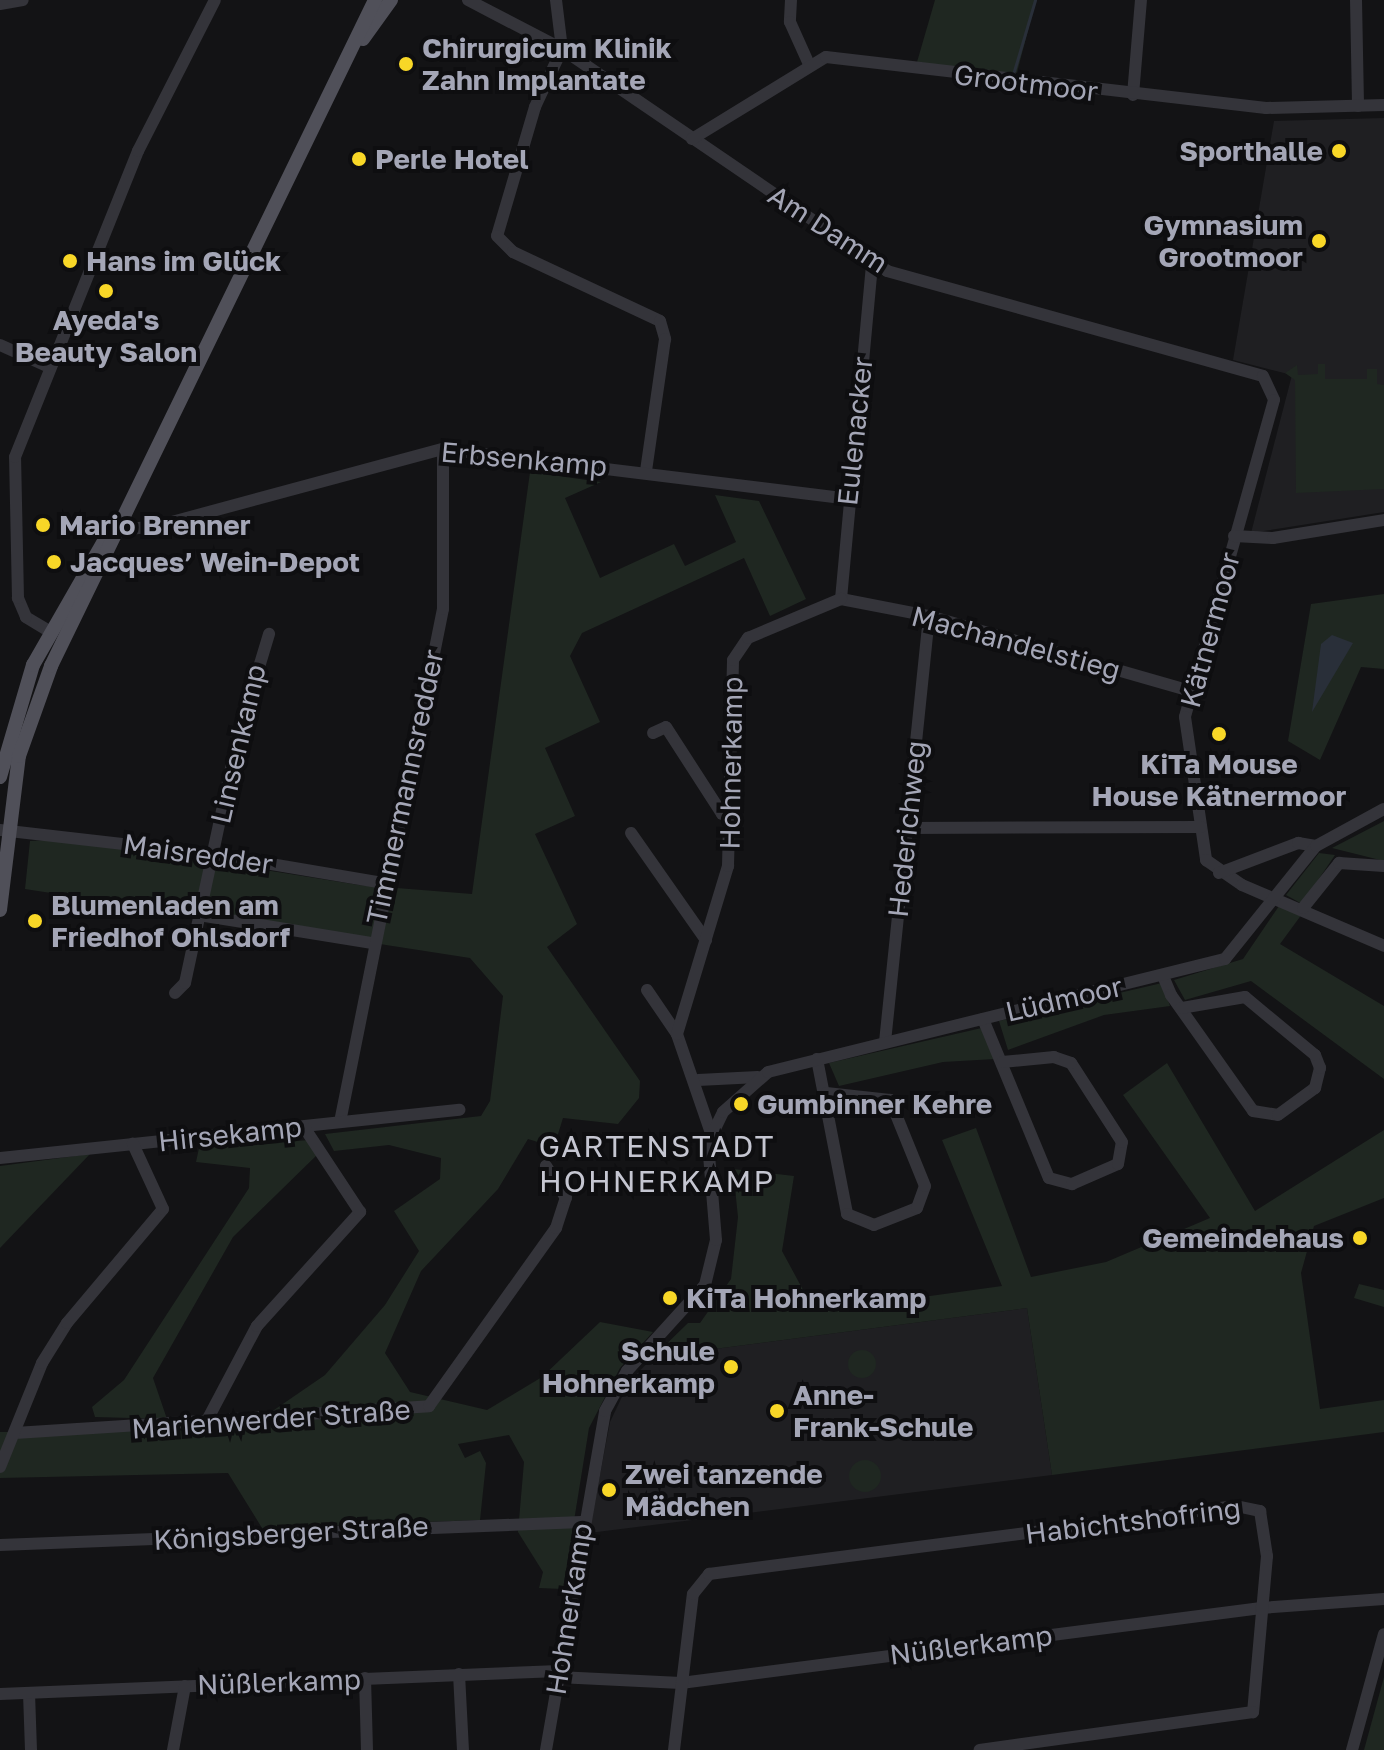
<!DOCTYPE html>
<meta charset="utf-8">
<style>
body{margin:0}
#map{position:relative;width:1384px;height:1750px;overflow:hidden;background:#131315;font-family:"Golos Text",sans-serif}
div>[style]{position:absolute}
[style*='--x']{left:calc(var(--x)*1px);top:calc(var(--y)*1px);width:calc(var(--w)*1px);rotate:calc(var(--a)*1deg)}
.built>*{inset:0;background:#1f1f22}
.green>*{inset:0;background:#1f2721}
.round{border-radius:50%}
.water>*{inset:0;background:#292f39}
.stream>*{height:3px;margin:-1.5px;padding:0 1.5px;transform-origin:1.5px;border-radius:1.5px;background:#292f39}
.minor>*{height:12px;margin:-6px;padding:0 6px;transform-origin:6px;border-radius:6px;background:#34343a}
.major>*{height:14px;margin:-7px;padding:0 7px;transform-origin:7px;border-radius:7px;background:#505059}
.dots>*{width:22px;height:22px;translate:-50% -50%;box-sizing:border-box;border:4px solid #0e0e10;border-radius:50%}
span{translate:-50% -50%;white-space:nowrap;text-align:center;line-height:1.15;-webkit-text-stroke:8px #0e0e10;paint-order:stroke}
.poi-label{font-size:28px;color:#a4a6b6;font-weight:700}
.left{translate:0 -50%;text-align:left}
.right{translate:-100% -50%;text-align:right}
.street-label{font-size:28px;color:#a4a6b6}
.neighbourhood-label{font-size:30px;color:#c5c6d1;letter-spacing:2px}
</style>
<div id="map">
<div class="built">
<div style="clip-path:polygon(1384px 118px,1384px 512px,1251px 533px,1292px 375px,1233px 360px,1274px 121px)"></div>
<div style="clip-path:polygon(1027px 1308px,1052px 1475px,589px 1533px,610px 1422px,629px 1382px,653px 1357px)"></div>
</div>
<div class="green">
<div style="clip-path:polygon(935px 0,1036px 0,1016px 76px,917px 62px)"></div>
<div style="clip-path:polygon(1318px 364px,1325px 364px,1325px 379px,1367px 379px,1367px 369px,1377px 369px,1377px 384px,1384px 385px,1384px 489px,1296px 493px,1295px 380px,1285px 373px,1297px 365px,1298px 375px,1318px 374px)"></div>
<div style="clip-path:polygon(530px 472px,601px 482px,565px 498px,600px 578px,674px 544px,685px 566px,736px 542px,715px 495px,759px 501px,806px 599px,770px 616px,744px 558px,582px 633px,570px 656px,600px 722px,545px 748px,575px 816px,535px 834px,577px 924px,547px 947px,640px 1081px,639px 1098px,618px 1124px,563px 1118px,554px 1147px,528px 1139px,498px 1189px,421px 1271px,385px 1353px,410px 1392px,487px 1410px,542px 1377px,600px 1322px,653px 1332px,620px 1368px,589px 1428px,563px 1589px,539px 1588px,543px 1572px,518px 1532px,524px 1462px,509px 1435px,458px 1444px,465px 1458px,480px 1451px,486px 1463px,480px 1520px,262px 1528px,228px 1473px,0 1478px,0 1432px,245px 1430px,325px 1375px,385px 1305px,419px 1251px,394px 1211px,440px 1179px,441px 1158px,389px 1145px,334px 1151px,325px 1134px,481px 1116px,490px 1101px,503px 996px,470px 958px,25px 889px,30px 841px,69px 839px,359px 885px,472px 894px)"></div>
<div style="clip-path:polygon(1384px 594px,1384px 669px,1361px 667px,1320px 760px,1288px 741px,1311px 604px)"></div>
<div style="clip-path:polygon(1384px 821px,1384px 861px,1332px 848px)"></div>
<div style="clip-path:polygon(1319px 853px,1335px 855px,1302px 904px,1286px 895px)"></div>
<div style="clip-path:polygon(1281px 903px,1302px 914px,1280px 944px,1384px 1006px,1384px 1079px,1251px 981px,1185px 1000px,1174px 980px,1243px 959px)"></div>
<div style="clip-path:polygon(1162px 983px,1170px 1006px,1104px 1015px,1008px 1050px,999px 1021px)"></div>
<div style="clip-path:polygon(986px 1027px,995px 1059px,943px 1062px,839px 1086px,829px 1063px)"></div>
<div style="clip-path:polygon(1167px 1063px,1255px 1211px,1384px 1130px,1384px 1198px,1314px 1226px,1301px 1273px,1320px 1409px,1384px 1400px,1384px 1432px,1052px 1475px,1027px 1308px,653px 1357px,688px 1323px,700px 1323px,731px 1279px,738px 1217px,733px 1169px,794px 1176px,782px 1251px,815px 1312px,1002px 1286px,942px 1140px,976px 1128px,1031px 1277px,1106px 1262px,1210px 1218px,1123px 1095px)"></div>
<div style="clip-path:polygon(310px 1140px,319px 1153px,233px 1237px,153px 1378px,167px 1419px,95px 1417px,92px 1407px,124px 1380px,249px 1188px,250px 1168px,196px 1162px,199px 1148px)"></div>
<div style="clip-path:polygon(90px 1154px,0 1248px,0 1166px)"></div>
<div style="clip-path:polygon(1359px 1284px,1384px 1290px,1384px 1307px,1354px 1298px)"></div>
<div class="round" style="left:848px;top:1350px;width:28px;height:28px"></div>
<div class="round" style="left:849px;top:1460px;width:32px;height:32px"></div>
<div style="clip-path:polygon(1384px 1677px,1384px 1750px,1364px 1750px)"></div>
</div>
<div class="water">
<div style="clip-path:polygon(1332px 635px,1353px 643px,1312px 712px,1321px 644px)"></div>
</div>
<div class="stream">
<div style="--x:1014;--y:71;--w:74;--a:-73.5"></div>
</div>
<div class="minor">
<div style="--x:468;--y:0;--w:106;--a:27.5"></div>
<div style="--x:562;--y:49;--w:394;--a:34.3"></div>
<div style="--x:887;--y:271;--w:390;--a:15.6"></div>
<div style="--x:1263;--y:376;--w:26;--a:65"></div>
<div style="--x:1274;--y:400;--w:329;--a:105.7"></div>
<div style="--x:1185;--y:717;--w:145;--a:81.6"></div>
<div style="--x:1206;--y:860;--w:44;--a:34.8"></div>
<div style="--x:1242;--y:885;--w:155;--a:23.2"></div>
<div style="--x:556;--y:0;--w:49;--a:83"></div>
<div style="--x:562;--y:49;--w:64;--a:115"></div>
<div style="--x:535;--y:107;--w:134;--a:106.4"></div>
<div style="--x:497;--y:236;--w:23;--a:45"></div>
<div style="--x:513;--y:252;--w:162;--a:25.1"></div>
<div style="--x:660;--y:321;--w:19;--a:74"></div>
<div style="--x:665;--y:339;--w:133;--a:98.2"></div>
<div style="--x:791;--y:0;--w:22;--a:93"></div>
<div style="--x:790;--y:22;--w:44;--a:65.8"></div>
<div style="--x:1356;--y:0;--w:106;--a:88.9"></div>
<div style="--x:0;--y:4;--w:23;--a:-10"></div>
<div style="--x:1133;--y:95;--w:95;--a:-85.2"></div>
<div style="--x:692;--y:139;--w:157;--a:-31.5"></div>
<div style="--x:826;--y:57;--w:443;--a:6.6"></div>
<div style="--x:1266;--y:108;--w:118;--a:-1.5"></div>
<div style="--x:0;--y:345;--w:54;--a:24.2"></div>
<div style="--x:112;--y:531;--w:45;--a:-6.3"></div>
<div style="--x:157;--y:526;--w:296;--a:-15.1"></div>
<div style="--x:443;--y:449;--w:408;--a:7"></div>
<div style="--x:1234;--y:536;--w:39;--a:3"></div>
<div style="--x:1273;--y:538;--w:112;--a:-9.2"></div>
<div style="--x:841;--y:599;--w:90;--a:10.9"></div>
<div style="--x:929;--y:616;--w:273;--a:16"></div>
<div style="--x:841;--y:599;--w:338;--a:-84.7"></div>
<div style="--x:49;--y:631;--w:27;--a:-149"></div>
<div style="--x:26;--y:617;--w:21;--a:-113"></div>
<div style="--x:18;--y:598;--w:141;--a:-91.2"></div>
<div style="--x:15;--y:457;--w:330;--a:-68.1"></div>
<div style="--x:138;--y:151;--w:169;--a:-63"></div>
<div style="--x:653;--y:733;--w:14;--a:-25"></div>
<div style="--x:666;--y:727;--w:103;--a:57.2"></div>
<div style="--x:722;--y:814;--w:11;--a:0"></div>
<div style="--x:906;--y:828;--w:295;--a:-0.2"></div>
<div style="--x:0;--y:830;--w:213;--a:6.5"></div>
<div style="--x:212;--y:854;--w:173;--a:9.6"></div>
<div style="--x:631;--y:833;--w:131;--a:55"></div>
<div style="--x:1219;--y:873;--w:85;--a:-20.8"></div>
<div style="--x:1298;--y:843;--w:18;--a:9"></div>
<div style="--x:1303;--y:908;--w:58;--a:-51.3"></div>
<div style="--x:1339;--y:863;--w:45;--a:3.8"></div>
<div style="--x:205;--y:916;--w:168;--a:9.2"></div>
<div style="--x:1163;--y:976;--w:21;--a:67"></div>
<div style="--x:1171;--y:995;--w:142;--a:54.7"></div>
<div style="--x:1253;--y:1111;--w:25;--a:9"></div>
<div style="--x:1278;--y:1115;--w:46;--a:-36.1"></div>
<div style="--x:1315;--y:1088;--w:21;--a:-76"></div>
<div style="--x:1320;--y:1068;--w:14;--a:-111"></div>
<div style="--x:1315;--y:1055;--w:91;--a:-140.4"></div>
<div style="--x:1245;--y:997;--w:65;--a:170.2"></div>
<div style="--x:647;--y:990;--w:53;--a:55.7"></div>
<div style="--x:175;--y:993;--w:14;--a:-45"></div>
<div style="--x:185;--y:983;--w:249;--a:-77.9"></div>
<div style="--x:237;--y:740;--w:111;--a:-73.2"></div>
<div style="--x:983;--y:1019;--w:172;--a:67.5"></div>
<div style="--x:1049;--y:1178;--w:24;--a:15"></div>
<div style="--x:1072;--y:1184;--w:50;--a:-23.5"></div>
<div style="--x:1118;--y:1164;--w:22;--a:-80"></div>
<div style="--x:1122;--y:1142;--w:94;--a:-122.8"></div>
<div style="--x:1071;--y:1063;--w:18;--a:-161"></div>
<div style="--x:1054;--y:1057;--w:52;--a:174.5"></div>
<div style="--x:885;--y:1042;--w:428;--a:-84.1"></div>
<div style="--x:817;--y:1059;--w:158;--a:79"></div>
<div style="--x:847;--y:1214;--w:29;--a:22"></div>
<div style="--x:874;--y:1225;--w:46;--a:-21.6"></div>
<div style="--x:917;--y:1208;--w:23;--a:-70"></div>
<div style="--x:925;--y:1186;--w:93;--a:-112.1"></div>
<div style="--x:890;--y:1100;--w:64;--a:-173.8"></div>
<div style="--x:698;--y:1080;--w:60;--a:-2.9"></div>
<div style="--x:340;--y:1122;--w:523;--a:-78.65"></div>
<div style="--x:443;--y:609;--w:160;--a:-90"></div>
<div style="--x:711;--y:1133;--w:105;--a:-109"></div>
<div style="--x:677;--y:1034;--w:176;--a:-73.1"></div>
<div style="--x:728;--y:866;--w:206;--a:-88.6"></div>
<div style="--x:733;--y:660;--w:27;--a:-56"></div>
<div style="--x:748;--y:638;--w:101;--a:-22.8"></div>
<div style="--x:0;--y:1158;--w:462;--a:-6"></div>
<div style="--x:204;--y:1426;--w:113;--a:-62.1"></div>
<div style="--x:257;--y:1326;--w:154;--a:-47.9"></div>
<div style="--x:360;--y:1212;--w:102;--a:-123.4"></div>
<div style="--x:15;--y:1433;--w:415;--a:-3.7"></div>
<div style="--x:429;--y:1406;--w:219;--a:-54.5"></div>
<div style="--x:556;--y:1228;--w:32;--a:-72"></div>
<div style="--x:566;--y:1198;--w:38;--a:-122"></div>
<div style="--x:0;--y:1467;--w:112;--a:-68"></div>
<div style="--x:42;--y:1363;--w:47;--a:-58"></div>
<div style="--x:67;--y:1323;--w:149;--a:-49.9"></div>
<div style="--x:163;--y:1209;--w:72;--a:-114.8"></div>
<div style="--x:0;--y:1545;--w:582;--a:-2.26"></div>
<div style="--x:459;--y:1674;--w:76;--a:87"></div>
<div style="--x:558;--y:1677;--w:123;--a:2.8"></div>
<div style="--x:681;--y:1683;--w:585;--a:-7.37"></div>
<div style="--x:1261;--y:1608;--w:123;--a:-4.2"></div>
<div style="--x:365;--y:1678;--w:72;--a:88.4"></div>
<div style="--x:29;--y:1693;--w:57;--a:88"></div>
<div style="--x:0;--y:1694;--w:559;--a:-2.36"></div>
<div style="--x:173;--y:1750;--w:65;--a:-79.4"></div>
<div style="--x:546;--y:1750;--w:344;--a:-80.1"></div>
<div style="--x:605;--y:1411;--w:46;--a:-61.2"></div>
<div style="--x:627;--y:1371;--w:116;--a:-47.8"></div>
<div style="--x:705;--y:1285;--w:46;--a:-76.3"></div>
<div style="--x:716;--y:1240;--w:97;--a:-94.7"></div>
<div style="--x:708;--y:1143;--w:34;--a:-64"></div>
<div style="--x:723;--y:1112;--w:60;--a:-41.6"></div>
<div style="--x:768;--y:1072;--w:471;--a:-13.9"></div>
<div style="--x:1225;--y:959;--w:145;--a:-51.2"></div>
<div style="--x:1316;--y:846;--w:77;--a:-28.6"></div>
<div style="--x:674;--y:1750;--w:157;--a:-83.1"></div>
<div style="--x:693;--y:1594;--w:26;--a:-51"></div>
<div style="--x:709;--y:1574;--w:531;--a:-7.35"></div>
<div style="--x:1236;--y:1506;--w:25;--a:12"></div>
<div style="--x:1260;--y:1511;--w:46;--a:81.2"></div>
<div style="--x:1267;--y:1556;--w:157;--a:95.1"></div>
<div style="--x:1253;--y:1712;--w:276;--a:172.1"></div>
<div style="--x:1352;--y:1750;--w:120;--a:-74.6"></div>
</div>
<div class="major">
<div style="--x:363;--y:39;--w:48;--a:-54.3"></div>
<div style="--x:0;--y:777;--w:117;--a:-73.6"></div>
<div style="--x:33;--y:665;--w:143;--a:-60.2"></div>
<div style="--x:0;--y:910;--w:155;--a:-83"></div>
<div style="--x:19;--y:756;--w:96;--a:-70.4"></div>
<div style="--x:51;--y:666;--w:741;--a:-64.06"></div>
</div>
<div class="dots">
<div style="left:406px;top:64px;background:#f8d727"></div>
<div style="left:1339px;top:151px;background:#f8d727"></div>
<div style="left:359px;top:159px;background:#f8d727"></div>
<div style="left:1319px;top:241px;background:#f8d727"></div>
<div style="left:70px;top:261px;background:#f8d727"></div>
<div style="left:106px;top:291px;background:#f8d727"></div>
<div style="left:43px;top:525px;background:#f8d727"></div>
<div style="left:54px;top:562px;background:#f8d727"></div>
<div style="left:1219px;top:734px;background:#f8d727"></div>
<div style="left:35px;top:921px;background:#f8d727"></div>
<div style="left:741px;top:1104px;background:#f8d727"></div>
<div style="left:1360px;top:1238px;background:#f8d727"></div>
<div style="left:670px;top:1298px;background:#f8d727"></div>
<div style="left:731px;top:1367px;background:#f8d727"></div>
<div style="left:777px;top:1411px;background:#f8d727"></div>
<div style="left:609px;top:1490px;background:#f8d727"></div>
</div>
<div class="poi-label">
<span class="left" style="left:422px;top:64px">Chirurgicum Klinik<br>Zahn Implantate</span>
<span class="right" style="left:1323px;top:151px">Sporthalle</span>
<span class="left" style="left:375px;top:159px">Perle Hotel</span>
<span class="right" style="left:1303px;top:241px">Gymnasium<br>Grootmoor</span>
<span class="left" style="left:86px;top:261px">Hans im Glück</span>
<span style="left:106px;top:336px">Ayeda's<br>Beauty Salon</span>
<span class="left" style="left:59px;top:525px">Mario Brenner</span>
<span class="left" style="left:70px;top:562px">Jacques’ Wein-Depot</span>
<span style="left:1219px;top:780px">KiTa Mouse<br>House Kätnermoor</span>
<span class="left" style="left:51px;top:921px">Blumenladen am<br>Friedhof Ohlsdorf</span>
<span class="left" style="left:757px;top:1104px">Gumbinner Kehre</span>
<span class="right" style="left:1344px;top:1238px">Gemeindehaus</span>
<span class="left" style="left:686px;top:1298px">KiTa Hohnerkamp</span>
<span class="right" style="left:715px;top:1367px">Schule<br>Hohnerkamp</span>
<span class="left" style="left:793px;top:1411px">Anne-<br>Frank-Schule</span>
<span class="left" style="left:625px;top:1490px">Zwei tanzende<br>Mädchen</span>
</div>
<div class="street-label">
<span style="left:1026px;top:83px;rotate:7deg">Grootmoor</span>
<span style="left:828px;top:229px;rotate:33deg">Am Damm</span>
<span style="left:855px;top:431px;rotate:-84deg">Eulenacker</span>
<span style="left:524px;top:459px;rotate:5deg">Erbsenkamp</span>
<span style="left:1210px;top:630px;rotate:-75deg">Kätnermoor</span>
<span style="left:1016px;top:643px;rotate:15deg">Machandelstieg</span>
<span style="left:238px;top:744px;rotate:-77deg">Linsenkamp</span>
<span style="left:731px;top:763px;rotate:-89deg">Hohnerkamp</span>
<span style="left:405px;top:787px;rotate:-78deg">Timmermannsredder</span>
<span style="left:907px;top:829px;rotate:-84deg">Hederichweg</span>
<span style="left:198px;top:854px;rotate:8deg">Maisredder</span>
<span style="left:1064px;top:999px;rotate:-13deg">Lüdmoor</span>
<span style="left:230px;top:1134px;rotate:-6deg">Hirsekamp</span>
<span style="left:271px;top:1419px;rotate:-4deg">Marienwerder Straße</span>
<span style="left:1133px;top:1521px;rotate:-7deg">Habichtshofring</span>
<span style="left:291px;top:1533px;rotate:-3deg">Königsberger Straße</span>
<span style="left:569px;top:1609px;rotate:-81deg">Hohnerkamp</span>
<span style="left:971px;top:1645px;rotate:-7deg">Nüßlerkamp</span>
<span style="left:279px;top:1682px;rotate:-2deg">Nüßlerkamp</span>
</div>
<div class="neighbourhood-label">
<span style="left:657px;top:1163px">GARTENSTADT<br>HOHNERKAMP</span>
</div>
</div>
